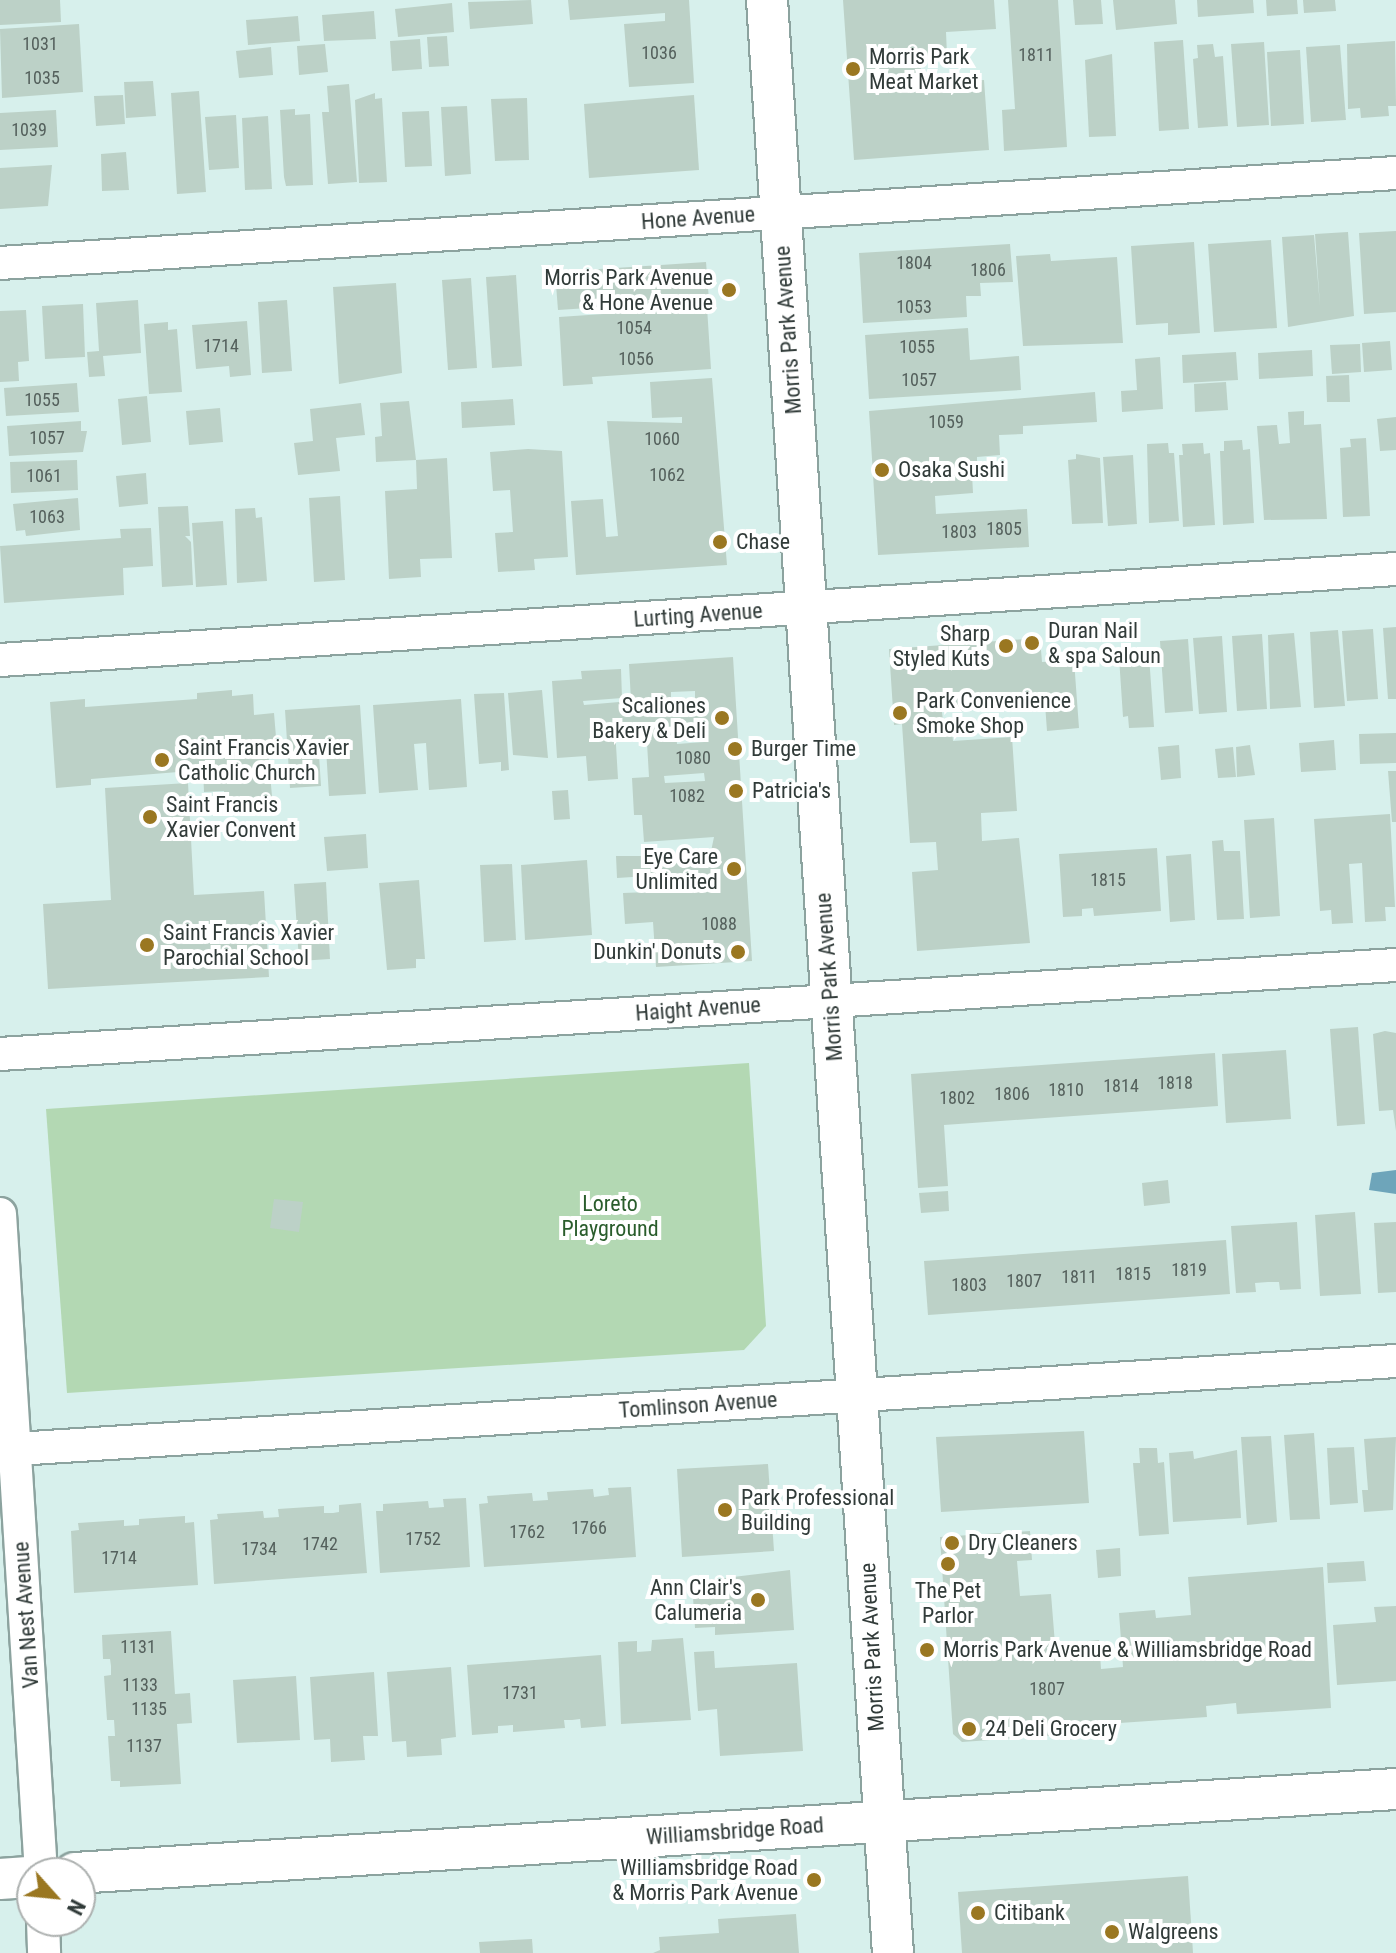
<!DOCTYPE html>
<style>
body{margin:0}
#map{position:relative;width:1396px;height:1953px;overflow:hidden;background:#d7f0ec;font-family:"Roboto Condensed",sans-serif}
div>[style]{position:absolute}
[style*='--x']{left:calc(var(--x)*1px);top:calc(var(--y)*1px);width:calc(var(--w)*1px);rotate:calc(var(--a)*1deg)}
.green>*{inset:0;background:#b3d8b3}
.water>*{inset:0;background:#6ea5ba}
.building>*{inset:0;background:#bcd1c7}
.roads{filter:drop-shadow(2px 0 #8ca39f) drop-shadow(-2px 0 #8ca39f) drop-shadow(0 2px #8ca39f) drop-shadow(0 -2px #8ca39f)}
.minor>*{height:32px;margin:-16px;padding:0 16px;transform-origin:16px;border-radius:16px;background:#fff}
.major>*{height:40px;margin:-20px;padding:0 20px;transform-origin:20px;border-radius:20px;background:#fff}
.dots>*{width:22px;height:22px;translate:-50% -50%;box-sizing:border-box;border:4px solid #fff;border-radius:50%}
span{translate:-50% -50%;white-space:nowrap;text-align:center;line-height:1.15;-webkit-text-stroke:8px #fff;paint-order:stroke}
.number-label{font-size:18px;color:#54605c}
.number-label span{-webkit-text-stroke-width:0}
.poi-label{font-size:22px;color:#313b39}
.left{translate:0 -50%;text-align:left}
.right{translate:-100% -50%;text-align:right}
.street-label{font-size:22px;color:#313b39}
.park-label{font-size:22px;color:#2a5d2c}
.north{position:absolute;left:16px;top:1857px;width:80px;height:80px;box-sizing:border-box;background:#fff;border:2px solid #adb1b0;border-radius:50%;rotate:117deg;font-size:22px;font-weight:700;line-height:32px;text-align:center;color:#313b39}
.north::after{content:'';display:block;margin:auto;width:28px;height:36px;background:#9a7721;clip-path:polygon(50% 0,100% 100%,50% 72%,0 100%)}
</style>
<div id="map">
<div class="green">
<div style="clip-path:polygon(749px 1063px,766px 1326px,744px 1350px,67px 1393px,46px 1109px)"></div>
</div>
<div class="water">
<div style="clip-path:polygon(1396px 1170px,1396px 1194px,1369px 1190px,1372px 1173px)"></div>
</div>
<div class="building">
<div style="clip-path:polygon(0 0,60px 0,61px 22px,0 25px)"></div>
<div style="clip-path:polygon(531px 0,533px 24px,470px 29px,468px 2px)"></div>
<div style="clip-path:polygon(568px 0,689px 0,694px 83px,629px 87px,624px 24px,665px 21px,665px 13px,570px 20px)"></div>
<div style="clip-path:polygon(843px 0,994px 0,996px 29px,946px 32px,947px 55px,920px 57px,922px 84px,984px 80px,989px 150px,854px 160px)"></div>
<div style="clip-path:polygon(1008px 0,1058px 0,1067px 147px,1004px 151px,1002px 110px,1015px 109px)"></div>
<div style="clip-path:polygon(1073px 0,1101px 0,1103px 24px,1075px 25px)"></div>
<div style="clip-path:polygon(1113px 0,1175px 0,1177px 24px,1116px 30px)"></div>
<div style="clip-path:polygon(1197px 0,1253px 0,1254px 13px,1198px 17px)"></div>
<div style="clip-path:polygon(1266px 0,1297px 0,1298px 14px,1267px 16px)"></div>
<div style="clip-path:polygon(1303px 0,1335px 0,1336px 11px,1304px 13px)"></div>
<div style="clip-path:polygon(452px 3px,454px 32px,398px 37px,395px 9px)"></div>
<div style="clip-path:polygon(374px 11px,376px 39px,324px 41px,322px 15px)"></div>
<div style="clip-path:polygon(298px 16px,300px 41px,248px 45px,246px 20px)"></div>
<div style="clip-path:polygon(79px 24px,83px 92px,2px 98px,0 29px)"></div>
<div style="clip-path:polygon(447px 36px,449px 66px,429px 67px,427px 37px)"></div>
<div style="clip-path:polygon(420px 39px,422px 69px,392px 71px,390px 41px)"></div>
<div style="clip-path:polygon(1183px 40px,1189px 129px,1159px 131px,1154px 42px)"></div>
<div style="clip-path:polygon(1395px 41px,1396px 106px,1388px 106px,1389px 116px,1361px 118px,1360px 108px,1348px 109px,1347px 44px)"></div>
<div style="clip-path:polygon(1264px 42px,1269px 125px,1237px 127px,1231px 44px)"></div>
<div style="clip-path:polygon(325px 44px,328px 72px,299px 75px,297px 46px)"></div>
<div style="clip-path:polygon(1213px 44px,1215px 57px,1223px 56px,1228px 126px,1198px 128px,1193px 59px,1198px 58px,1197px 45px)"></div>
<div style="clip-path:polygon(1340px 45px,1346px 120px,1311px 122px,1306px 47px)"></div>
<div style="clip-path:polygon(271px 47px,273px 75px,239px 78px,236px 51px)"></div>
<div style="clip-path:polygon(1300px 50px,1304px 124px,1271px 126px,1267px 52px)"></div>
<div style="clip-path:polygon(1112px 54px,1116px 136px,1089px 137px,1085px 60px)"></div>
<div style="clip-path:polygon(153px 81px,156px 116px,126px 118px,124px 82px)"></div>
<div style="clip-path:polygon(349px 84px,357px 182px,328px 184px,322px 112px,329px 112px,327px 86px)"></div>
<div style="clip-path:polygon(199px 91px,206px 192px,177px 194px,171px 93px)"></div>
<div style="clip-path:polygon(375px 93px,375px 99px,382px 98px,387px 182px,359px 183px,355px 100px)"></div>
<div style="clip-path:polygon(123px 95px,125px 124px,96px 126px,94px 96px)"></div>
<div style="clip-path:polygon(694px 95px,699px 170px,589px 178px,584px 104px)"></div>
<div style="clip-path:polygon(527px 98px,529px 160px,495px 161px,491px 99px)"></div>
<div style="clip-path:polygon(467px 106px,471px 174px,445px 176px,441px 107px)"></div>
<div style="clip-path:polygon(295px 109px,295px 115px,310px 114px,313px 185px,286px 186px,284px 177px,280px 110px)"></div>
<div style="clip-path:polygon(56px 110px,58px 147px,0 150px,0 113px)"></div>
<div style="clip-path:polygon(429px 111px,432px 166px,405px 167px,402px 112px)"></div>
<div style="clip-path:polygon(236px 115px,239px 168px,209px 170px,205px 117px)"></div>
<div style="clip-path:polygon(268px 116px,272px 189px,245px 190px,242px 118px)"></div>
<div style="clip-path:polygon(126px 152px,129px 190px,102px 191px,101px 154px)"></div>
<div style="clip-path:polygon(52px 165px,48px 206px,0 209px,0 168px)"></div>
<div style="clip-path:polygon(1396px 231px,1396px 312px,1364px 314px,1359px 233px)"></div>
<div style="clip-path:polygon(1348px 232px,1354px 316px,1288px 327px,1282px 237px,1314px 235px,1320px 306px,1315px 234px)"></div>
<div style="clip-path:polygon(1271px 240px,1277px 328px,1214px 332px,1208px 244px)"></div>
<div style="clip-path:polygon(1194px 242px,1200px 333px,1168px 335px,1168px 323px,1136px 325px,1131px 246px)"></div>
<div style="clip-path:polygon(1010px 244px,1013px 282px,980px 283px,981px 296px,966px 296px,967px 317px,863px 323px,859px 253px)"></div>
<div style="clip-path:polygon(1050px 254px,1051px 261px,1117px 257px,1123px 343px,1023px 346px,1016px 256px)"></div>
<div style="clip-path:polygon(706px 262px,709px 300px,558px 310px,555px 272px)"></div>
<div style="clip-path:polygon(516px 275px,522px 366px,492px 368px,486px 277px)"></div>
<div style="clip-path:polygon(471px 278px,477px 368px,448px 370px,442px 280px)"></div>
<div style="clip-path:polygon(396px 283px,402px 373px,339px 384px,333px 287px)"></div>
<div style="clip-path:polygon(138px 300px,141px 353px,103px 356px,105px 376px,89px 377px,87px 352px,99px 351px,96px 303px)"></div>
<div style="clip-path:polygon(287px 300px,292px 371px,262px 373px,258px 302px)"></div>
<div style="clip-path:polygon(83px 304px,85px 357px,45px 359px,42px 306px)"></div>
<div style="clip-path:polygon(707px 307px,711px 369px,592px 377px,593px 384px,563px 386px,559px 317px)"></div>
<div style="clip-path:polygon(26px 310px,29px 361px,18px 362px,19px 381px,0 382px,0 311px)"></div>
<div style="clip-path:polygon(247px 321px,251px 375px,230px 377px,229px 366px,196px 369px,192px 325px)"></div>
<div style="clip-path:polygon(168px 322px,168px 330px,177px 329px,182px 392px,149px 394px,144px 324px)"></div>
<div style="clip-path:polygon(968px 328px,970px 360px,1019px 356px,1021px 390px,869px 399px,865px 335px)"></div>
<div style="clip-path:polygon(1390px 341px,1392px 370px,1364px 372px,1362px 343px)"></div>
<div style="clip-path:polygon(1360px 344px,1361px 372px,1332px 374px,1330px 345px)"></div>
<div style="clip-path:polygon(1312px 350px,1313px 376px,1259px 379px,1258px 353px)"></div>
<div style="clip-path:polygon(1236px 352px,1238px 380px,1183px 383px,1182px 355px)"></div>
<div style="clip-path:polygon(1160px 357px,1163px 409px,1122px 412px,1121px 391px,1137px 390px,1135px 359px)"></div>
<div style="clip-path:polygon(1349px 375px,1350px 402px,1327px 402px,1326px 376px)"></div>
<div style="clip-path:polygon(712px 378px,727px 565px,576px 575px,571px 501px,603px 499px,606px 537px,618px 536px,607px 421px,682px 423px,682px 417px,652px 418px,650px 382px)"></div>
<div style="clip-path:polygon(1226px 382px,1228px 410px,1195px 412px,1194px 384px)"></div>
<div style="clip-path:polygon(77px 383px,79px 412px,6px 416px,4px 388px)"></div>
<div style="clip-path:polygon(1095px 392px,1097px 422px,1023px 426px,1023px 434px,999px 435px,1000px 455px,977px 457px,977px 466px,916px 469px,916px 478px,972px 474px,973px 493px,935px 496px,936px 514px,1027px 509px,1029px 547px,878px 555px,869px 411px)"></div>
<div style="clip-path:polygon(147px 396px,151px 442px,122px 445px,118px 399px)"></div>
<div style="clip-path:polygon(513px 399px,515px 425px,462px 428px,461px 402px)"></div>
<div style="clip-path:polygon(409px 401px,416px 460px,447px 458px,452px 558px,420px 559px,421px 577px,389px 579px,385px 491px,417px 489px,416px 460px,376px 462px,375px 437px,382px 436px,380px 403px)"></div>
<div style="clip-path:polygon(361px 403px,365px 435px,336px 438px,340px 471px,298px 475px,294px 443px,313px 441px,310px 409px)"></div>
<div style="clip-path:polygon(220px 408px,223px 442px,189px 445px,186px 411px)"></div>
<div style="clip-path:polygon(1304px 411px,1304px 425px,1321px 424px,1327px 519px,1264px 520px,1257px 426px,1277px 425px,1279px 444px,1290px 443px,1288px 412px)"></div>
<div style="clip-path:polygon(1396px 417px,1396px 450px,1380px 451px,1377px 419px)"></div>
<div style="clip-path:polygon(81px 421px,81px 431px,87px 431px,83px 452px,9px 456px,7px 426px)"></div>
<div style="clip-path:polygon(1366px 438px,1370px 516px,1343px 517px,1340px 448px,1351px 447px,1350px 439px)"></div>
<div style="clip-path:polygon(1242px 440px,1243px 450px,1250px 449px,1254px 523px,1223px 525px,1220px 451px,1224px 451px,1224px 441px)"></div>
<div style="clip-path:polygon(1168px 443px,1169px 453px,1174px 453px,1179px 521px,1149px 523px,1147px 444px)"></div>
<div style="clip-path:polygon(1203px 443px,1204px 454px,1210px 453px,1215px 525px,1183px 527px,1179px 455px,1183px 455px,1182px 444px)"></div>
<div style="clip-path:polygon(528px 449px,562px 451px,568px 557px,534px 559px,535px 570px,498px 572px,495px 533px,513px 532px,510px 490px,493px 491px,490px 452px)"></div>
<div style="clip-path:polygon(1076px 454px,1100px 458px,1103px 523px,1072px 524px,1068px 460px,1076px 459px)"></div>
<div style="clip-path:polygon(1133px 455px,1137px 524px,1108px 526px,1103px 457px)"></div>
<div style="clip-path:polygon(77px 460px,78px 490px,11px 493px,10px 462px)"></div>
<div style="clip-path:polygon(146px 473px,148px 504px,119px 507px,116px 476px)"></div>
<div style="clip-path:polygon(340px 496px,345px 580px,314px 582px,309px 498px)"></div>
<div style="clip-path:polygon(78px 498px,80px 530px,26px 536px,25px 530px,16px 531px,13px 504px)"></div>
<div style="clip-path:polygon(188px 506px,190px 536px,185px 536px,191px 542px,193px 585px,162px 587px,158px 507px)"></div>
<div style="clip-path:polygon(255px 508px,256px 518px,262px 517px,267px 581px,237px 583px,235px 509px)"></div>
<div style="clip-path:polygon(223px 521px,227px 585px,196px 587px,192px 523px)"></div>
<div style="clip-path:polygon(151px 528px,153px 566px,123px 568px,124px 595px,4px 603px,0 546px,121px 538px,120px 529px)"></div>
<div style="clip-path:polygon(1396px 627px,1396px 699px,1388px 699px,1383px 628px)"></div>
<div style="clip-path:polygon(1373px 629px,1378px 699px,1347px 701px,1342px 631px)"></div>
<div style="clip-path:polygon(1338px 630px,1345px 706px,1314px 708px,1310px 632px)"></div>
<div style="clip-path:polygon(1294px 633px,1301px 707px,1270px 709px,1268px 635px)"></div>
<div style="clip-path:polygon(1262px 634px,1267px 709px,1237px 711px,1232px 636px)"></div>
<div style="clip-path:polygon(1222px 636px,1227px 712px,1199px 714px,1193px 638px)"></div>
<div style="clip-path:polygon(1040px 638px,1042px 662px,1074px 660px,1079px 728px,1047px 731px,1045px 704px,942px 712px,943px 721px,951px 720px,953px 741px,1012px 737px,1017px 811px,981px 813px,982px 841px,1019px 838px,1030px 943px,917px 951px,912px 872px,938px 870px,936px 842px,910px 843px,902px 724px,894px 725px,889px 649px)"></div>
<div style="clip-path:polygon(1188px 639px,1193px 711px,1165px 713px,1160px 641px)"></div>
<div style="clip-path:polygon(1149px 655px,1154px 727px,1129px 728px,1128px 716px,1123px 717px,1119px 657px)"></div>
<div style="clip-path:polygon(evenodd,733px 657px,752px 961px,656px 967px,653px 922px,625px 924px,623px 893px,649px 892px,648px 876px,617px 878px,616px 856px,710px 856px,714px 837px,644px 842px,642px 815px,634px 815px,632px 778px,649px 777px,646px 726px,615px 728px,618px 779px,588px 781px,586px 756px,557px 758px,552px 681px,582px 679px,581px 671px,621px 669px,622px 698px,583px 701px,584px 705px,631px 701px,629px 664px,733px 657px,695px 691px,695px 698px,671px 699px,671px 692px,695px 691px,733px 657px,703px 728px,704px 742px,677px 744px,676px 730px,703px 728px,733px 657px,704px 773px,705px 781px,665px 783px,664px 776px,704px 773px)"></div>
<div style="clip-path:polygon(232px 690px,232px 696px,253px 694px,254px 715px,274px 713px,277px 749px,268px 750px,273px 808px,225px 812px,224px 791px,204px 792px,203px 770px,91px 779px,91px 785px,56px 788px,50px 702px,85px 699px,85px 707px,197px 699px,197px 693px)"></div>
<div style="clip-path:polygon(542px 690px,548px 758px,513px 755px,508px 693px)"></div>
<div style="clip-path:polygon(504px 693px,509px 770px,501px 771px,501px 762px,479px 764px,474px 694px)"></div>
<div style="clip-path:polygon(461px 699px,467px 787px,429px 790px,426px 743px,414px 744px,418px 790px,379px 793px,373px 705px)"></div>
<div style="clip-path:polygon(360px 705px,366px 794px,329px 796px,326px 749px,313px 750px,319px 755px,321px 786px,290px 788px,285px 710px)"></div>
<div style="clip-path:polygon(1396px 733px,1396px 763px,1360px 764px,1359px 734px)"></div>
<div style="clip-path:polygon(1334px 740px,1336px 770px,1301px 772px,1299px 743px)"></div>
<div style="clip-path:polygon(1179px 745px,1181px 778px,1161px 780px,1158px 747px)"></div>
<div style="clip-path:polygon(1250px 745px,1255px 775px,1237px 777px,1236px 747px)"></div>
<div style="clip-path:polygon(1233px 747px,1236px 777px,1218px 778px,1215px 749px)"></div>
<div style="clip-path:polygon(1388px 771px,1396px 771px,1396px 822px,1392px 822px)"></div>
<div style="clip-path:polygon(188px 783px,194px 895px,264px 891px,269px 977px,48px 989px,43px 904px,111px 900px,105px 788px)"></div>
<div style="clip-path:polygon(568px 790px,570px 819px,554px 820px,552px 791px)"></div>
<div style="clip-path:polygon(1390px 814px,1395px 907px,1385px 907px,1386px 921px,1365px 922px,1362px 863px,1349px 864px,1353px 923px,1332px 924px,1331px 910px,1320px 911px,1314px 819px)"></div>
<div style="clip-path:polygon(1274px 818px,1280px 916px,1250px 918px,1244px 820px)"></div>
<div style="clip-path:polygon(366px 834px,368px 868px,327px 871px,324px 837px)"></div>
<div style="clip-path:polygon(1223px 840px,1224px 851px,1240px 851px,1244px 919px,1217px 920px,1212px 841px)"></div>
<div style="clip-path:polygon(1157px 848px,1161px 911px,1094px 916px,1093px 908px,1082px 909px,1082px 916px,1063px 917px,1059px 854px)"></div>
<div style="clip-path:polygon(1191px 854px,1195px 920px,1170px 922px,1166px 856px)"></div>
<div style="clip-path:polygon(587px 860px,592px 935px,525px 940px,521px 865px)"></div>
<div style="clip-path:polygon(512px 864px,516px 940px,484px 942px,480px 865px)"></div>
<div style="clip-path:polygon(419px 880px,425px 959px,416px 959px,416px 968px,387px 970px,379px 883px)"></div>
<div style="clip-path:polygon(326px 882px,330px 959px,299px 961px,294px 884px)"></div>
<div style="clip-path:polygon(1358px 1027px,1365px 1124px,1337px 1126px,1330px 1029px)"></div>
<div style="clip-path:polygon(1385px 1031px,1396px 1033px,1396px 1131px,1393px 1110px,1379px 1111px,1373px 1034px)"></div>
<div style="clip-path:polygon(1286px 1050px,1291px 1119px,1226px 1123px,1222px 1054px)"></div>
<div style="clip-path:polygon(1215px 1053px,1218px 1106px,944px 1125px,948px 1186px,918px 1188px,911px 1074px)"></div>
<div style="clip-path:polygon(1168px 1180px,1170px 1203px,1144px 1206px,1142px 1183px)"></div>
<div style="clip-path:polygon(948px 1191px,949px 1211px,921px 1213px,919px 1193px)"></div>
<div style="clip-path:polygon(274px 1199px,303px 1202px,299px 1232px,270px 1228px)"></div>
<div style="clip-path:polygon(1355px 1212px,1361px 1294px,1320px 1296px,1315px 1215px)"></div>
<div style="clip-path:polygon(1297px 1222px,1301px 1289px,1280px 1290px,1279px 1282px,1268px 1282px,1255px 1283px,1256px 1292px,1236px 1293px,1231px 1226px)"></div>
<div style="clip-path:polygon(1396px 1222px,1396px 1292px,1378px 1293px,1374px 1223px)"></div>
<div style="clip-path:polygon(1226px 1240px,1230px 1294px,928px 1315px,924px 1261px)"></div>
<div style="clip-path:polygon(1084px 1431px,1089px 1503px,941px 1512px,936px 1437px)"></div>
<div style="clip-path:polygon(1314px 1433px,1320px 1519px,1290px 1520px,1284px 1435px)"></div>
<div style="clip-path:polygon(1271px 1436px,1277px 1522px,1247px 1525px,1241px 1437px)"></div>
<div style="clip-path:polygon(1396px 1437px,1393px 1510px,1364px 1512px,1362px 1490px,1368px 1490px,1364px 1439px)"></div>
<div style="clip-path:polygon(1354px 1447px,1358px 1503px,1330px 1505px,1327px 1448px)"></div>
<div style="clip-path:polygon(1139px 1448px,1157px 1448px,1158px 1463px,1164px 1462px,1169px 1534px,1139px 1536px,1133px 1463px,1140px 1463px)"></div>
<div style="clip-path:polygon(1237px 1450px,1241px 1518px,1173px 1522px,1169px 1453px,1193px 1451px,1194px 1459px)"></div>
<div style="clip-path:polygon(768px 1464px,774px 1551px,682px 1557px,677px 1469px)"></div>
<div style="clip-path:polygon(631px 1487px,636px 1557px,484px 1567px,479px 1504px,488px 1503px,487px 1496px,532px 1493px,533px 1501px,548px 1500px,547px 1492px,593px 1489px,594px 1497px,609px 1495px,608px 1488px)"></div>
<div style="clip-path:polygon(466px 1498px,470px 1567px,380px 1573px,376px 1511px,383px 1511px,383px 1504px,428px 1501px,429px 1508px,444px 1507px,443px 1499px)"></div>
<div style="clip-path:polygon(361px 1503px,367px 1573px,214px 1584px,210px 1520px,218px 1519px,217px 1514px,263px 1511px,264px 1518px,279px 1517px,278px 1509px,324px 1506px,324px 1513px,333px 1513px,339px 1512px,339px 1505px)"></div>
<div style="clip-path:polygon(185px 1516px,185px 1523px,194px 1522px,198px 1585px,74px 1593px,71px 1531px,79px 1530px,78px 1523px,124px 1520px,124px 1526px,139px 1525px,139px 1519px)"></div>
<div style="clip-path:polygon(1030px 1531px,1032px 1560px,1017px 1561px,1020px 1596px,1051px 1594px,1055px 1644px,1099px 1640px,1101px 1669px,1123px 1667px,1119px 1613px,1155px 1610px,1156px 1618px,1191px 1615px,1188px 1577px,1323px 1567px,1331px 1708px,1237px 1714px,1236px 1703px,1206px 1706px,1207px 1717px,1105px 1724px,1106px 1732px,962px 1742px,953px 1734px,940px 1537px)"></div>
<div style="clip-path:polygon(1120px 1548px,1121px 1576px,1098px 1578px,1096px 1550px)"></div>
<div style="clip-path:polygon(1364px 1561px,1366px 1581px,1328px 1583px,1327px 1563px)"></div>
<div style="clip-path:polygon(790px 1570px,794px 1630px,715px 1635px,715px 1627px,695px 1628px,692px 1582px)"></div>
<div style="clip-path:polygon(1396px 1606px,1396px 1681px,1337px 1685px,1333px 1625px,1376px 1622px,1374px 1607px)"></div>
<div style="clip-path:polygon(171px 1631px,175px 1694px,190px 1693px,192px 1723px,177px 1724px,181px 1784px,120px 1787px,120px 1781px,111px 1781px,108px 1736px,115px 1736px,114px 1720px,107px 1720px,104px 1676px,111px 1675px,111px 1666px,110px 1659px,103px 1659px,102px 1635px)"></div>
<div style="clip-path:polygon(683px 1638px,691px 1720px,621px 1724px,618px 1642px,637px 1641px,637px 1652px,651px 1651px,652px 1640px)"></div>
<div style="clip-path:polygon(714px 1651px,715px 1668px,797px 1663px,803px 1751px,720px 1756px,717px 1709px,698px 1711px,694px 1652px)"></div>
<div style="clip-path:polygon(601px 1655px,606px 1726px,581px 1728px,580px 1719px,572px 1720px,564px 1720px,565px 1728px,513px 1732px,513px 1725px,498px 1726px,498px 1733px,472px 1735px,467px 1665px)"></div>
<div style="clip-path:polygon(451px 1667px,456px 1737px,441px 1739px,442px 1755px,407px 1757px,406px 1741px,392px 1742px,387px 1672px)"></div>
<div style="clip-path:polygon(374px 1672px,378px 1736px,363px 1736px,365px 1760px,331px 1762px,330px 1739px,314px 1740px,310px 1677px)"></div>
<div style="clip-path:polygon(296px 1676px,300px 1740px,237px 1743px,233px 1680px)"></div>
<div style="clip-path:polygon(1188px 1876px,1193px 1953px,962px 1953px,958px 1892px)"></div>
<div style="clip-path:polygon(796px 1914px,799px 1953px,653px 1953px,660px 1950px,659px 1937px,719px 1933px,718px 1919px)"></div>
<div style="clip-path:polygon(532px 1939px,533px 1953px,480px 1953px,479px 1942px)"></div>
</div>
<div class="roads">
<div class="minor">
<div style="--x:0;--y:263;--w:1399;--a:-3.69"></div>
<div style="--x:0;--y:660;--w:1399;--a:-3.73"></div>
<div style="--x:0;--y:1054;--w:1399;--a:-3.65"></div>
<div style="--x:0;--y:1214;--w:660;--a:86.44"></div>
<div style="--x:0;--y:1450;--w:1399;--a:-3.65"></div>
<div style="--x:43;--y:1921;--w:32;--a:88"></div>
</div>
<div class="major">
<div style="--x:767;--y:0;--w:1957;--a:86.31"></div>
<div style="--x:75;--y:1873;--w:1324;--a:-3.64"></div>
<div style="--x:0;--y:1879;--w:32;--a:-4"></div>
</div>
</div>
<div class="dots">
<div style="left:853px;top:69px;background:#9a7721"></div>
<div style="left:729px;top:290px;background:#9a7721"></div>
<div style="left:882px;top:470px;background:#9a7721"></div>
<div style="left:720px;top:542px;background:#9a7721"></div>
<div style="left:1032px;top:643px;background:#9a7721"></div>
<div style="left:1006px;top:646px;background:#9a7721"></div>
<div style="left:900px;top:713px;background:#9a7721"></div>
<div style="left:722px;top:718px;background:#9a7721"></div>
<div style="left:735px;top:749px;background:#9a7721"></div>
<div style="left:162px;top:760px;background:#9a7721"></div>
<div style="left:736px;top:791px;background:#9a7721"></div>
<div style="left:150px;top:817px;background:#9a7721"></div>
<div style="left:734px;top:869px;background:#9a7721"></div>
<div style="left:147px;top:945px;background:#9a7721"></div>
<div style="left:738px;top:952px;background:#9a7721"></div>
<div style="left:725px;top:1510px;background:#9a7721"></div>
<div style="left:952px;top:1543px;background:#9a7721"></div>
<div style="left:948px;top:1564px;background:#9a7721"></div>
<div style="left:758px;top:1600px;background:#9a7721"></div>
<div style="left:927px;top:1650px;background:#9a7721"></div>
<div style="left:969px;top:1729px;background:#9a7721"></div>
<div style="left:814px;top:1880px;background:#9a7721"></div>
<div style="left:978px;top:1913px;background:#9a7721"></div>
<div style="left:1112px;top:1932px;background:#9a7721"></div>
</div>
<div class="number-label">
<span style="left:40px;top:44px">1031</span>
<span style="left:659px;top:53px">1036</span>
<span style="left:1036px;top:55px">1811</span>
<span style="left:42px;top:78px">1035</span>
<span style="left:29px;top:130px">1039</span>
<span style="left:914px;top:263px">1804</span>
<span style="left:988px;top:270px">1806</span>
<span style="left:914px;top:307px">1053</span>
<span style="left:634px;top:328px">1054</span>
<span style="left:221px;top:346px">1714</span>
<span style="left:917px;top:347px">1055</span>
<span style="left:636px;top:359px">1056</span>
<span style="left:919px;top:380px">1057</span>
<span style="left:42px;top:400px">1055</span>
<span style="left:946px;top:422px">1059</span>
<span style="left:47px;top:438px">1057</span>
<span style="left:662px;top:439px">1060</span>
<span style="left:667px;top:475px">1062</span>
<span style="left:44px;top:476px">1061</span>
<span style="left:47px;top:517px">1063</span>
<span style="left:1004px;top:529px">1805</span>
<span style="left:959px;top:532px">1803</span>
<span style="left:693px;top:758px">1080</span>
<span style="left:687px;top:796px">1082</span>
<span style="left:1108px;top:880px">1815</span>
<span style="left:719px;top:924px">1088</span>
<span style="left:1175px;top:1083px">1818</span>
<span style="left:1121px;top:1086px">1814</span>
<span style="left:1066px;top:1090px">1810</span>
<span style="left:1012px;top:1094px">1806</span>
<span style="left:957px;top:1098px">1802</span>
<span style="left:1189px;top:1270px">1819</span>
<span style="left:1133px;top:1274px">1815</span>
<span style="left:1079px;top:1277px">1811</span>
<span style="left:1024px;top:1281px">1807</span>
<span style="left:969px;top:1285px">1803</span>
<span style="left:589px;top:1528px">1766</span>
<span style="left:527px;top:1532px">1762</span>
<span style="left:423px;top:1539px">1752</span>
<span style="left:320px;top:1544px">1742</span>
<span style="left:259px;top:1549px">1734</span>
<span style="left:119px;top:1558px">1714</span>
<span style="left:138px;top:1647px">1131</span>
<span style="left:140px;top:1685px">1133</span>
<span style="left:1047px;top:1689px">1807</span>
<span style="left:520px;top:1693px">1731</span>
<span style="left:149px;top:1709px">1135</span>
<span style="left:144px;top:1746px">1137</span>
</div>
<div class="poi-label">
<span class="left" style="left:869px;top:69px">Morris Park<br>Meat Market</span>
<span class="right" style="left:713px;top:290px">Morris Park Avenue<br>&amp; Hone Avenue</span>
<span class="left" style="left:898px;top:470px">Osaka Sushi</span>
<span class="left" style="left:736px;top:542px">Chase</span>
<span class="left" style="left:1048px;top:643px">Duran Nail<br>&amp; spa Saloun</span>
<span class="right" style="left:990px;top:646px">Sharp<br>Styled Kuts</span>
<span class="left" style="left:916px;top:713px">Park Convenience<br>Smoke Shop</span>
<span class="right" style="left:706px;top:718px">Scaliones<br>Bakery &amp; Deli</span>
<span class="left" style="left:178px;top:760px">Saint Francis Xavier<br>Catholic Church</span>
<span class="left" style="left:751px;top:749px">Burger Time</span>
<span class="left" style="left:752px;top:791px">Patricia's</span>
<span class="left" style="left:166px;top:817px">Saint Francis<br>Xavier Convent</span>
<span class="right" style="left:718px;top:869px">Eye Care<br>Unlimited</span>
<span class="left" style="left:163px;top:945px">Saint Francis Xavier<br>Parochial School</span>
<span class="right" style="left:722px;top:952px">Dunkin' Donuts</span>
<span class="left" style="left:741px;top:1510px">Park Professional<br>Building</span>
<span class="left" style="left:968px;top:1543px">Dry Cleaners</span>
<span class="right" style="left:742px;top:1600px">Ann Clair's<br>Calumeria</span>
<span style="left:948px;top:1603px">The Pet<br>Parlor</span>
<span class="left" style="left:943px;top:1650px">Morris Park Avenue &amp; Williamsbridge Road</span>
<span class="left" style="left:985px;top:1729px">24 Deli Grocery</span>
<span class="right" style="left:798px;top:1880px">Williamsbridge Road<br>&amp; Morris Park Avenue</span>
<span class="left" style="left:994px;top:1913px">Citibank</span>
<span class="left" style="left:1128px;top:1932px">Walgreens</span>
</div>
<div class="street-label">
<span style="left:698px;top:218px;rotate:-4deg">Hone Avenue</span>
<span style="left:788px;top:330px;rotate:-94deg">Morris Park Avenue</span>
<span style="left:698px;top:615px;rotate:-4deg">Lurting Avenue</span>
<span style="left:829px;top:977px;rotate:-94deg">Morris Park Avenue</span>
<span style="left:698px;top:1009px;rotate:-4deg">Haight Avenue</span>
<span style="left:698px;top:1405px;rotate:-4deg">Tomlinson Avenue</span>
<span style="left:26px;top:1615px;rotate:-94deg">Van Nest Avenue</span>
<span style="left:872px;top:1647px;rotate:-93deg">Morris Park Avenue</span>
<span style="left:735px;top:1831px;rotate:-4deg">Williamsbridge Road</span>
</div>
<div class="park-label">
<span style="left:610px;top:1216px">Loreto<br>Playground</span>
</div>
<div class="north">N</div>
</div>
